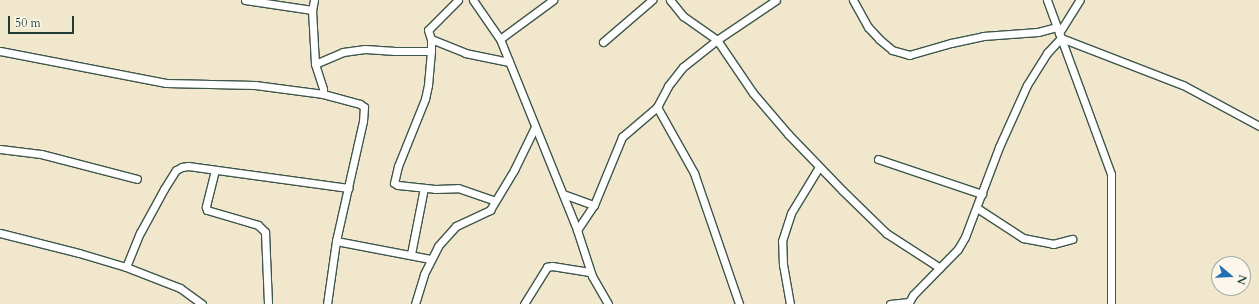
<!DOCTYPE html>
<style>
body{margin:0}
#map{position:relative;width:1259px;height:304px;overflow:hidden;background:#f1e7cc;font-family:Cardo,serif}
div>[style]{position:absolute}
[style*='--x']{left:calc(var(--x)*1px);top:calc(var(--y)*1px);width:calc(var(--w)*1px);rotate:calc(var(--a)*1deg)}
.roads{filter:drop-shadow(1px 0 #3e564b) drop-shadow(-1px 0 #3e564b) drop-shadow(0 1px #3e564b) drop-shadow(0 -1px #3e564b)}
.minor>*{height:7px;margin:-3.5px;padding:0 3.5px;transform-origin:3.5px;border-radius:3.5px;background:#fff}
span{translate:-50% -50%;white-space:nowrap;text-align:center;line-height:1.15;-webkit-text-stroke:3px #fbf7ec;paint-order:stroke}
.north{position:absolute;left:1211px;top:256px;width:40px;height:40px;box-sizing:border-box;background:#fbf7ec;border:1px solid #a3ada2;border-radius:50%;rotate:109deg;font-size:11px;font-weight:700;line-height:16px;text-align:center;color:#1f3d34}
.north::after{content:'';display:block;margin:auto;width:14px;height:18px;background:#1f6fb2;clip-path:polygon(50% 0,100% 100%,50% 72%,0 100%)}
.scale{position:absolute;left:8px;top:16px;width:66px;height:18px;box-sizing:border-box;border:2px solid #1f3d34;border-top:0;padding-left:5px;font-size:12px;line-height:14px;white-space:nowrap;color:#1f3d34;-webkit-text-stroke:3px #fbf7ec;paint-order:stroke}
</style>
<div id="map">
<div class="roads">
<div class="minor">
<div style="--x:245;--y:0;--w:68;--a:8.5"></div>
<div style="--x:314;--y:0;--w:10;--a:101"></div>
<div style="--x:312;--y:10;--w:54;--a:86.8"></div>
<div style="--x:315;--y:64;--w:26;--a:72"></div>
<div style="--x:323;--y:89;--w:5;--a:90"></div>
<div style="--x:458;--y:0;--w:42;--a:135"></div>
<div style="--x:428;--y:30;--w:9;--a:72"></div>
<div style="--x:431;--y:39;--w:12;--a:90"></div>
<div style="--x:431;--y:51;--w:34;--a:95"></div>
<div style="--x:428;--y:85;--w:14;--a:102"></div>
<div style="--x:425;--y:99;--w:72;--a:111.9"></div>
<div style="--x:398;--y:166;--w:17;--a:103"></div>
<div style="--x:394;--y:183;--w:4;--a:27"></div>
<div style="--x:398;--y:185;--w:37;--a:6"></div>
<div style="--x:435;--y:189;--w:23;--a:-2"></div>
<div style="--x:458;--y:188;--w:39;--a:19"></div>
<div style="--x:473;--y:0;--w:47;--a:55.3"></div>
<div style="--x:500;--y:39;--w:206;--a:68"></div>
<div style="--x:577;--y:230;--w:48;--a:71.9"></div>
<div style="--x:592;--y:276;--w:32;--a:60"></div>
<div style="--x:670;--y:0;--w:21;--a:51"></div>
<div style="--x:683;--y:16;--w:42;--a:35.2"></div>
<div style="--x:717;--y:40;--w:64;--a:55.8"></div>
<div style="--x:753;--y:93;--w:54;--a:49.5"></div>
<div style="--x:788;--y:134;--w:78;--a:46"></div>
<div style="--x:842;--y:190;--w:62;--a:44.3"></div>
<div style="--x:886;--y:233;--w:64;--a:32.9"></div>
<div style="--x:853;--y:0;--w:31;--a:61"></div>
<div style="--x:868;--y:27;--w:16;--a:47"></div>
<div style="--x:879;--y:39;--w:17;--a:40"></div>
<div style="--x:892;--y:50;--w:18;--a:16"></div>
<div style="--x:909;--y:55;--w:44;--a:-15.9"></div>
<div style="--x:951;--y:43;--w:33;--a:-12"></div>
<div style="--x:983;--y:36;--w:55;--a:-4.2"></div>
<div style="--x:1038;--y:32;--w:20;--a:-15"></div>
<div style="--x:1047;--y:0;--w:185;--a:69.8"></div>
<div style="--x:1111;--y:174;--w:130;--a:90"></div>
<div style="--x:1059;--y:33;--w:39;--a:-58"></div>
<div style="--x:431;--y:39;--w:37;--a:22"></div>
<div style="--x:465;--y:53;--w:45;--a:11.6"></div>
<div style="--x:500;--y:39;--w:66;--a:-36.3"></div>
<div style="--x:603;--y:42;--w:65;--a:-40.6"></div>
<div style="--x:0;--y:51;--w:169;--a:10.9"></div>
<div style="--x:166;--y:83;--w:89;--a:1.3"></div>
<div style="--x:255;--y:85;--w:69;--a:7.5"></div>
<div style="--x:323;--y:94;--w:38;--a:15"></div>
<div style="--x:360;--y:104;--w:5;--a:37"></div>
<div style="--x:364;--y:107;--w:14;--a:94"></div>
<div style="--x:363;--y:121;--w:123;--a:102.7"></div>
<div style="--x:336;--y:241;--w:64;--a:98.1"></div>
<div style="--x:315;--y:64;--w:30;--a:-23"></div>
<div style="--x:343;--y:52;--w:22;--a:-8"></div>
<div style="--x:365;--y:49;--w:30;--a:4"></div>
<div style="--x:395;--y:51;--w:36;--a:0"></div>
<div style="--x:657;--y:107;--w:76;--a:60.7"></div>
<div style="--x:694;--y:173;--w:139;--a:71"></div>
<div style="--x:0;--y:149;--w:41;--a:7"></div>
<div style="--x:41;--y:154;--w:99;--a:14.6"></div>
<div style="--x:878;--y:159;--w:110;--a:18.6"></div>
<div style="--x:215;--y:170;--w:38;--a:104"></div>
<div style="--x:206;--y:207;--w:3;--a:72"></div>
<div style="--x:207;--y:210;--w:53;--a:16.4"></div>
<div style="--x:258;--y:225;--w:10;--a:45"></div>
<div style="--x:265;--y:232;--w:72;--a:87.6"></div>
<div style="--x:563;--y:194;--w:33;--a:20"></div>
<div style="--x:977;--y:208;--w:55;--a:33.1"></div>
<div style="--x:1023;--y:238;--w:31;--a:11"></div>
<div style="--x:1053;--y:244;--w:20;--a:-15"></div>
<div style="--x:577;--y:230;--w:30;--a:-56"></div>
<div style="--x:594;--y:205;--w:74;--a:-67.6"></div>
<div style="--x:622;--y:137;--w:46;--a:-40.6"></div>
<div style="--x:657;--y:107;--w:24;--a:-62"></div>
<div style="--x:668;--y:86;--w:24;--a:-52"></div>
<div style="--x:683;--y:67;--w:43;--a:-38.5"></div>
<div style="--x:717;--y:40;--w:71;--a:-34.1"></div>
<div style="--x:0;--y:233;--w:81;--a:14.2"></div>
<div style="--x:79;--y:253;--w:49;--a:16.6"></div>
<div style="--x:126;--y:267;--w:58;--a:21.3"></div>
<div style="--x:180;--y:288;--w:27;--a:36"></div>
<div style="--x:336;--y:241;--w:96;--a:10.8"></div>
<div style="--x:411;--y:254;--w:67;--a:-78.9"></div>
<div style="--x:126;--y:267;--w:37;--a:-68"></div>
<div style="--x:140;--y:233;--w:50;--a:-61.4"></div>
<div style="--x:164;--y:189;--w:22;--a:-58"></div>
<div style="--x:176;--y:170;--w:7;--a:-27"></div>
<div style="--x:182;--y:167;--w:6;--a:-9"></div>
<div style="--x:188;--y:166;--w:162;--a:7.8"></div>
<div style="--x:415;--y:304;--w:31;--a:-73"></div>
<div style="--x:424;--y:274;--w:31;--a:-63"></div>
<div style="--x:438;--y:246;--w:27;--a:-48"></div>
<div style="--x:456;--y:226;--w:38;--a:-25"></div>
<div style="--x:490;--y:210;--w:47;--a:-59"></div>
<div style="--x:514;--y:170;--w:48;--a:-64"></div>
<div style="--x:524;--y:304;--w:44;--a:-58.1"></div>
<div style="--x:547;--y:267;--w:5;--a:-11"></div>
<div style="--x:552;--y:266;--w:38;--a:9"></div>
<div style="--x:790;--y:304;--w:40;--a:-100"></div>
<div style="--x:783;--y:265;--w:24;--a:-92"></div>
<div style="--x:782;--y:241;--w:29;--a:-72"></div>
<div style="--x:791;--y:213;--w:54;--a:-58.7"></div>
<div style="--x:890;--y:304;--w:19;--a:-6"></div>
<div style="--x:908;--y:304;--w:10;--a:-61"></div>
<div style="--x:913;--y:295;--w:64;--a:-45.6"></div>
<div style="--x:958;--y:249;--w:14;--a:-60"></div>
<div style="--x:965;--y:237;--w:96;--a:-69.3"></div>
<div style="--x:999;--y:147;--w:68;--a:-65.7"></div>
<div style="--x:1027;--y:85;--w:38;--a:-58"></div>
<div style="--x:1047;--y:53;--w:21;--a:-47"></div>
<div style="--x:1061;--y:38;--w:131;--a:21.1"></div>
<div style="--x:1183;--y:85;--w:86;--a:28.3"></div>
</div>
</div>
<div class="north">N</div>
<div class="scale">50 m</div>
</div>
